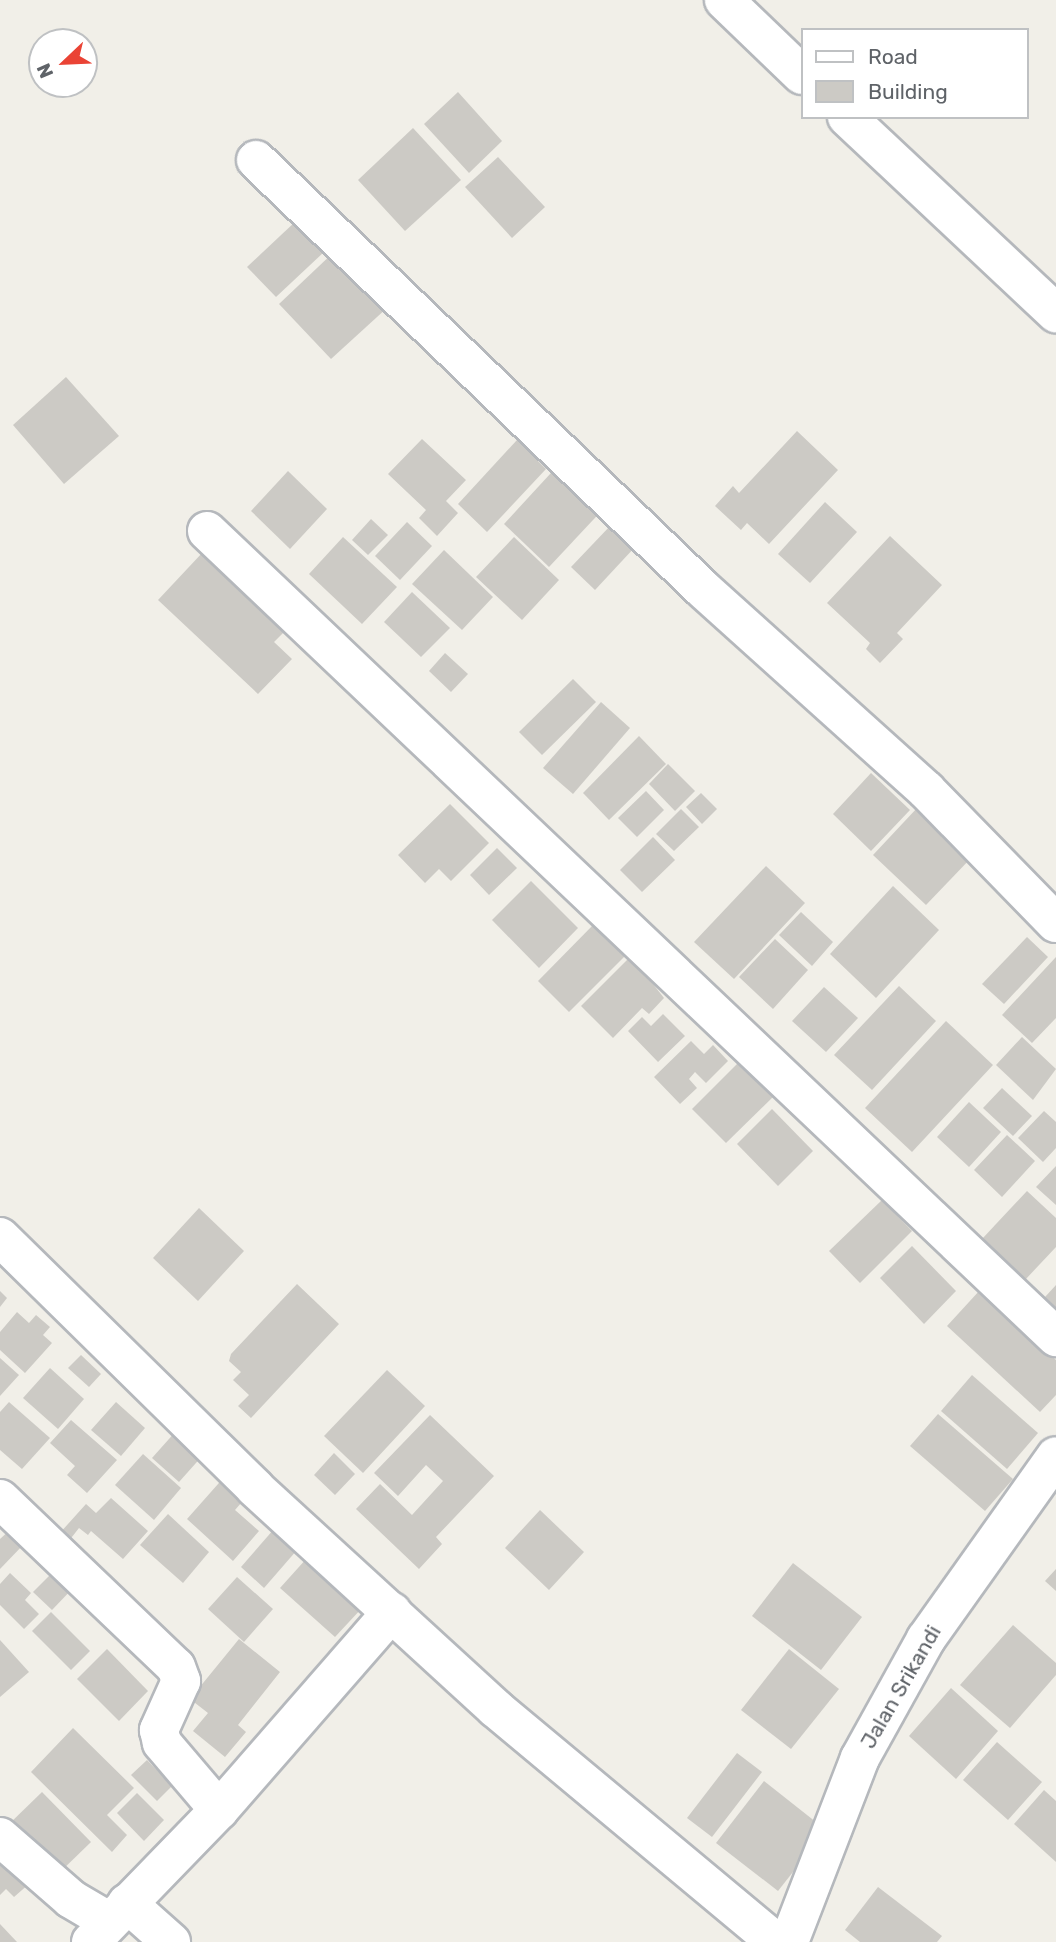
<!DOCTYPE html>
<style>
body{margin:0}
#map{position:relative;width:1056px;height:1942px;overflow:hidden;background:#f1efe8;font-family:Rubik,sans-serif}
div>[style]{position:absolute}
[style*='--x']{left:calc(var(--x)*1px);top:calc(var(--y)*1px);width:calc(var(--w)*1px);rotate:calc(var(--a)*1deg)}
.building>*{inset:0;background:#cccac5}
.roads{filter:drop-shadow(2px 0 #b5b8bc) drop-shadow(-2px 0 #b5b8bc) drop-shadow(0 2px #b5b8bc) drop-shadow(0 -2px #b5b8bc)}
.minor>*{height:38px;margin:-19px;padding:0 19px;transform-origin:19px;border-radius:19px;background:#fff}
.tertiary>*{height:38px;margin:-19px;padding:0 19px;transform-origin:19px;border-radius:19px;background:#fff}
span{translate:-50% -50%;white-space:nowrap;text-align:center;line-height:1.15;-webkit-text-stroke:6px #fff;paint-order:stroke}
.street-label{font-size:21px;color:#5f6368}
.legend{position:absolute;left:801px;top:28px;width:228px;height:91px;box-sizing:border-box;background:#fff;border:2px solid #bfc1c3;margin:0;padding:9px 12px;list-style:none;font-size:21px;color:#5f6368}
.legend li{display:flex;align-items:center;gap:14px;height:35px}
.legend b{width:35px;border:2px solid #bfc1c3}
.north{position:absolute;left:28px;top:28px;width:70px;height:70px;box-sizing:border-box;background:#fff;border:2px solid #bfc1c3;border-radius:50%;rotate:247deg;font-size:19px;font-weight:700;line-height:28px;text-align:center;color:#5f6368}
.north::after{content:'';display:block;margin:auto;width:24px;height:32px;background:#ea4335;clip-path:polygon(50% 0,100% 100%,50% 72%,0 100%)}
</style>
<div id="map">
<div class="building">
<div style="clip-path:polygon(458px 92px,502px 141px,469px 173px,424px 124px)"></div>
<div style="clip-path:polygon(413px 128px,461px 180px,405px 231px,358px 180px)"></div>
<div style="clip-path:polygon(498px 157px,545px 207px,512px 238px,465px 187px)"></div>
<div style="clip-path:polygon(296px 221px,324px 252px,276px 297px,247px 267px)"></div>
<div style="clip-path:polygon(336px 250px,388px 307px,331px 359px,279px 304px)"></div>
<div style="clip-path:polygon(66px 377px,119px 436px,64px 484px,13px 425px)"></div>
<div style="clip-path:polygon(797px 431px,838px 470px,769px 544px,747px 523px,741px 530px,715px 506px,733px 486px,739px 493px)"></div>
<div style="clip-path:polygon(422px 439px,466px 480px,446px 501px,458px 513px,437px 536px,419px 518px,426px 510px,388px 474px)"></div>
<div style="clip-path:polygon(517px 440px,546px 469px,487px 532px,458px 504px)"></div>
<div style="clip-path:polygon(562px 461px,608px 504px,549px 567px,504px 524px)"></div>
<div style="clip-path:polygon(288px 471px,327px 509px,290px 549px,251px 511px)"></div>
<div style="clip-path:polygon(825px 502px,857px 532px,810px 583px,778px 554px)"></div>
<div style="clip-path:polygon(371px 519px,388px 535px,368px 555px,352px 540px)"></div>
<div style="clip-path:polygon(407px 522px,432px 546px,400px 580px,375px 556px)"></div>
<div style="clip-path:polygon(611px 525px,635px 547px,595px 590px,571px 567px)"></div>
<div style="clip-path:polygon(890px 536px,942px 585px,897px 633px,903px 639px,880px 663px,866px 649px,870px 643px,827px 603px)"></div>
<div style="clip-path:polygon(343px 537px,397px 587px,362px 624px,309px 574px)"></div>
<div style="clip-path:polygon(514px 537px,559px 580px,522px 620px,476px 577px)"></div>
<div style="clip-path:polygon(444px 550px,493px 597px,462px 630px,412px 584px)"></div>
<div style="clip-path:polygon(203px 552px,286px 630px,274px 642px,292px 659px,258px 694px,158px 600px)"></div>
<div style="clip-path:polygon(412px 592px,450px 628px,421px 657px,384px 622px)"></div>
<div style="clip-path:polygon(445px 653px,468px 674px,451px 692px,429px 671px)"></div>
<div style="clip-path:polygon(573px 679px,596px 702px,542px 755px,519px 732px)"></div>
<div style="clip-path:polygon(601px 702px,630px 728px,573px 794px,543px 768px)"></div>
<div style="clip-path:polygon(639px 736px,666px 764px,609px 820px,583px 793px)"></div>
<div style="clip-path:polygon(668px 764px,695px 791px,675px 811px,649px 784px)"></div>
<div style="clip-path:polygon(871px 773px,910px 810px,871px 851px,833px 814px)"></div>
<div style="clip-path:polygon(646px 791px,664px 810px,637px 837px,618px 818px)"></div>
<div style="clip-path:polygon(701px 793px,717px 809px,702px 824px,686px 807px)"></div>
<div style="clip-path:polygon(450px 804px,489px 843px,451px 881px,439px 869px,425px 883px,398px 855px)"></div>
<div style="clip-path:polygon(918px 807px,972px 857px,926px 905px,873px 855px)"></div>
<div style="clip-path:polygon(681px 809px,699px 827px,674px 851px,656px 834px)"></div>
<div style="clip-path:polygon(653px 837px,675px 860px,642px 892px,620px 870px)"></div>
<div style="clip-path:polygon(497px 848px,517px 868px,489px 895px,470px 875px)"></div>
<div style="clip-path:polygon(766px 866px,805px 903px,734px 979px,694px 942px)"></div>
<div style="clip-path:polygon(531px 881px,578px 928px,539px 968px,492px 920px)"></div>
<div style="clip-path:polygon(893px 886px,939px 930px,876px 998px,830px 954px)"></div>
<div style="clip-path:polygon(801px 912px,833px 942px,812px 966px,779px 935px)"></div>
<div style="clip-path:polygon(596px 922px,627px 954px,569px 1012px,538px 981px)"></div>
<div style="clip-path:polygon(1027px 937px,1048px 957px,1004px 1004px,982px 984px)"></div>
<div style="clip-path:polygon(775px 939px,808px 970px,773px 1009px,739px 977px)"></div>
<div style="clip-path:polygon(631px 956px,664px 998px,649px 1014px,642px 1008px,613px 1038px,581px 1006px)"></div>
<div style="clip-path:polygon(1056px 957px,1056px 1018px,1032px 1043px,1002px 1015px)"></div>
<div style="clip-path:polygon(899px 986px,936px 1021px,872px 1090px,834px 1055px)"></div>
<div style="clip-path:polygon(824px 987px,858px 1018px,826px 1052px,792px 1021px)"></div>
<div style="clip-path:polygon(663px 1014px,685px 1036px,658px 1062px,628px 1031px,642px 1017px,651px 1026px)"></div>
<div style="clip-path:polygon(946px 1021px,993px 1065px,912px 1152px,865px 1108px)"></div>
<div style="clip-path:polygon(1022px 1037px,1056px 1069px,1033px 1100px,996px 1065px)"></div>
<div style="clip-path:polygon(691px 1041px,704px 1054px,713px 1045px,728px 1061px,706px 1083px,695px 1072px,689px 1079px,697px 1088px,680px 1104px,654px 1077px)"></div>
<div style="clip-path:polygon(739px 1062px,774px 1096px,726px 1143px,692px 1109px)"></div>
<div style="clip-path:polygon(1002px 1088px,1032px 1116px,1013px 1136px,983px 1108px)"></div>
<div style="clip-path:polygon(969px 1102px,1001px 1132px,969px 1167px,937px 1137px)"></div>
<div style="clip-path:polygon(772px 1109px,813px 1151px,778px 1186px,737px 1144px)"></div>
<div style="clip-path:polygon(1044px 1111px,1056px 1122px,1056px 1148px,1043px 1162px,1018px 1138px)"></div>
<div style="clip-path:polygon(1007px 1135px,1035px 1161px,1002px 1197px,974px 1170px)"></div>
<div style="clip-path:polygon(1056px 1166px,1056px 1205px,1036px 1187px)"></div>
<div style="clip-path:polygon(1027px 1191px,1056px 1218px,1056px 1247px,1025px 1280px,982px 1239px)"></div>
<div style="clip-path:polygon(882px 1200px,912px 1231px,860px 1283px,829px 1251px)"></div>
<div style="clip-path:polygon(199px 1208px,244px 1251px,198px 1301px,153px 1258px)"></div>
<div style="clip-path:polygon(912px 1246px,956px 1291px,924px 1324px,880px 1278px)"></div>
<div style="clip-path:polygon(297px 1284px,339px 1324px,251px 1418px,238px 1406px,249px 1395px,233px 1380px,241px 1372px,229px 1361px,231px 1354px)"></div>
<div style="clip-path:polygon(1056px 1285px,1056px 1330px,1034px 1309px)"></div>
<div style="clip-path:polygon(980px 1290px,1056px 1360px,1056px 1395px,1040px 1412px,947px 1326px)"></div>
<div style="clip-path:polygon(0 1291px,7px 1298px,0 1307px)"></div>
<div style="clip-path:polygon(17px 1312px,29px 1323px,36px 1315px,50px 1327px,43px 1335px,52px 1343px,25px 1373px,0 1350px,0 1332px)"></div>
<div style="clip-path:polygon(81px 1355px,101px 1374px,89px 1387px,68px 1368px)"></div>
<div style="clip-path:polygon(0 1358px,19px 1375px,0 1396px)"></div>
<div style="clip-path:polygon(50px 1368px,84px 1399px,58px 1429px,23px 1398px)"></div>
<div style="clip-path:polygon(387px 1370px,425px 1406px,363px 1473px,324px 1436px)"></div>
<div style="clip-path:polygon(972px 1375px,1038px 1433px,1007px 1469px,941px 1411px)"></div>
<div style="clip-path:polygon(9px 1402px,50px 1438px,22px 1469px,0 1450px,0 1412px)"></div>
<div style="clip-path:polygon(116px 1402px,145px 1428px,121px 1456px,91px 1430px)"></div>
<div style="clip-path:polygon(938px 1414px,1013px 1479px,985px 1511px,910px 1446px)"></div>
<div style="clip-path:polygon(430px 1415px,494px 1476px,436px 1537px,442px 1544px,419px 1569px,356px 1509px,380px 1484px,412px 1515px,443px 1481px,426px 1465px,398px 1496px,374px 1473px)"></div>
<div style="clip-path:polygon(71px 1420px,117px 1460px,87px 1493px,67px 1475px,75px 1466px,50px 1443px)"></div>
<div style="clip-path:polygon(177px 1430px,204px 1454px,179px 1482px,152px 1458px)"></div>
<div style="clip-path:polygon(334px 1453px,355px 1474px,335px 1495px,314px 1475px)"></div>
<div style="clip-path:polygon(143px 1454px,181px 1488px,154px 1520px,115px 1485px)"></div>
<div style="clip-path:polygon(226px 1475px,248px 1495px,235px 1510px,259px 1531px,233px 1561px,187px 1519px)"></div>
<div style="clip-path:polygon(111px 1498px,148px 1531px,123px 1559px,91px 1531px,88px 1535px,79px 1528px,68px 1542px,59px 1534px,86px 1504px,96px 1513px)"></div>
<div style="clip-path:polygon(540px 1510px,584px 1552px,549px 1590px,505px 1548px)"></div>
<div style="clip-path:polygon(168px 1514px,209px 1552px,183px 1583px,140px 1545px)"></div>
<div style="clip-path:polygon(11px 1529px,25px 1543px,0 1569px,0 1539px)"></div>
<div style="clip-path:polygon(274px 1529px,297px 1550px,264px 1588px,241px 1567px)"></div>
<div style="clip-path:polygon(307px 1558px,362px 1608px,335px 1637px,280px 1588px)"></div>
<div style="clip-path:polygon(793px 1563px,862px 1617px,821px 1670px,752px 1616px)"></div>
<div style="clip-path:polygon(57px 1568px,75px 1586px,52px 1610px,33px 1592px)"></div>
<div style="clip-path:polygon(1056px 1569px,1056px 1591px,1045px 1581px)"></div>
<div style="clip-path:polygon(10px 1573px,31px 1593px,25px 1600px,39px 1614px,24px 1629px,0 1605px,0 1584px)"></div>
<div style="clip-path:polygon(237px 1577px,273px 1609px,244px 1642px,208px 1609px)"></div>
<div style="clip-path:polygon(51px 1612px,90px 1651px,71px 1670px,32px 1631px)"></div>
<div style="clip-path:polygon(1013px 1625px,1056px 1663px,1056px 1675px,1010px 1728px,960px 1685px)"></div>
<div style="clip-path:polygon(239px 1639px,280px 1672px,238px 1725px,246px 1732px,225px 1757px,193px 1731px,208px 1713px,190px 1699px)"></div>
<div style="clip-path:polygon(0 1640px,29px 1672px,0 1697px)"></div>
<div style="clip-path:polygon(107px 1649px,148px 1691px,119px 1721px,77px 1679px)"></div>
<div style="clip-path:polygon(789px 1649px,839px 1689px,791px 1749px,741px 1710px)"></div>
<div style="clip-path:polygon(951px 1688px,998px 1731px,956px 1779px,909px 1736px)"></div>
<div style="clip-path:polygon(73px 1728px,134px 1788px,107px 1815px,127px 1835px,112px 1852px,31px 1772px)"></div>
<div style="clip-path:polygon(997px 1742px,1042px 1782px,1008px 1820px,963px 1780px)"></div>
<div style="clip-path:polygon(737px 1753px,762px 1772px,712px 1837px,687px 1818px)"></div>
<div style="clip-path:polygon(147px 1760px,172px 1786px,157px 1801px,131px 1775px)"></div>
<div style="clip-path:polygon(764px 1781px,826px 1830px,778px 1891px,716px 1843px)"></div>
<div style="clip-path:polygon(1044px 1790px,1056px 1801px,1056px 1862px,1014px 1824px)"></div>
<div style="clip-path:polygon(42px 1792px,91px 1842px,55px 1877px,6px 1827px)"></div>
<div style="clip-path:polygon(137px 1793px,164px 1820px,144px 1841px,117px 1813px)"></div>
<div style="clip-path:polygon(0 1852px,30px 1883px,14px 1897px,6px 1889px,0 1895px)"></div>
<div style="clip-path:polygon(878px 1887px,942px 1936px,937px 1942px,860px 1942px,845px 1930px)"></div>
<div style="clip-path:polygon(0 1924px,17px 1942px,0 1942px)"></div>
</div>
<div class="roads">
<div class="minor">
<div style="--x:724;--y:0;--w:108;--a:43.9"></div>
<div style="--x:847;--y:117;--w:287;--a:43.2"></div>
<div style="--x:256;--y:160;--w:621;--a:43.83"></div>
<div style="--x:704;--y:590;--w:299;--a:42"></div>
<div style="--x:926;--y:790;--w:186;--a:45.7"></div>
<div style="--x:207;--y:531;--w:1171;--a:43.51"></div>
<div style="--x:0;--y:1237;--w:358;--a:44.5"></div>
<div style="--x:255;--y:1488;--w:326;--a:42.5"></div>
<div style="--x:495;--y:1708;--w:366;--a:39.8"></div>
<div style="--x:0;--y:1499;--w:243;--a:43.7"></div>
<div style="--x:176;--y:1667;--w:15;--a:70"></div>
<div style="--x:181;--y:1681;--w:54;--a:114.2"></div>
<div style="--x:159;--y:1730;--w:13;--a:77"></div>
<div style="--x:162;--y:1743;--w:88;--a:49.6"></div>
<div style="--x:0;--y:1837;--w:94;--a:41.1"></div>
<div style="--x:71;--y:1899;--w:45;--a:30.5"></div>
<div style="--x:127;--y:1903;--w:59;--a:41.6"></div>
<div style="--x:91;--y:1942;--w:184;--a:-45.9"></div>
<div style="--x:219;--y:1810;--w:263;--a:-48.9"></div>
</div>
<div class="tertiary">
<div style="--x:789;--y:1942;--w:197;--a:-68.9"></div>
<div style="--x:860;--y:1758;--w:136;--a:-61"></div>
<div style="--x:926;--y:1639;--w:224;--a:-54.6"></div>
</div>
</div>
<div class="street-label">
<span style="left:901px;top:1687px;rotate:-60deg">Jalan Srikandi</span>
</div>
<ul class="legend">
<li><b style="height:9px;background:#fff"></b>Road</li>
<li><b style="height:19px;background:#cccac5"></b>Building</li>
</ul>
<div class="north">N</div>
</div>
